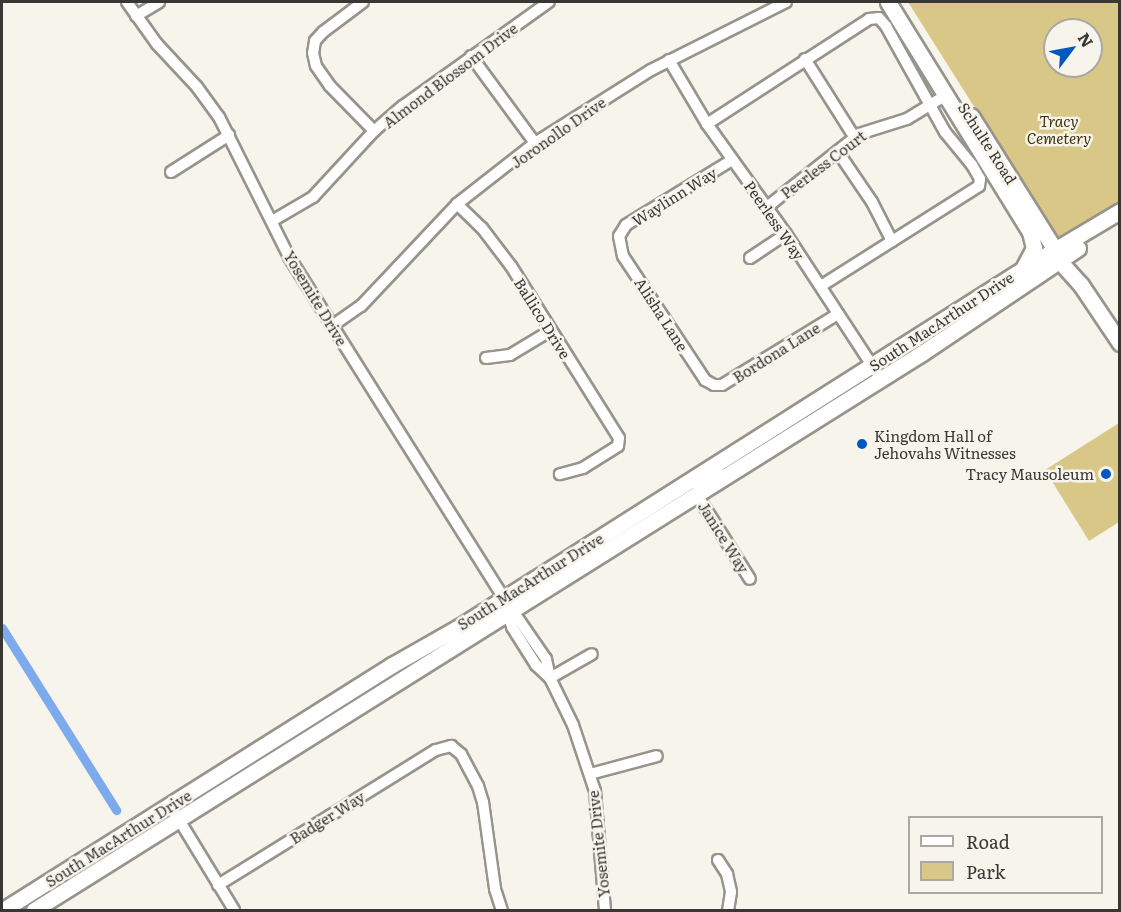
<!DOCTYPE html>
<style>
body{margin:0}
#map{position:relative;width:1121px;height:912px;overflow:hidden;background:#f6f4eb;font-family:Literata,serif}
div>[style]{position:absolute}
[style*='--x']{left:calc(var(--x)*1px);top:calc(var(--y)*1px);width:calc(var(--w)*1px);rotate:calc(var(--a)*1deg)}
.green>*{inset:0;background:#d9c788}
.canal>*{height:9px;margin:-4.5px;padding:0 4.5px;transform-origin:4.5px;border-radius:4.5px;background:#7daaec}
.roads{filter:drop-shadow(2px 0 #97948c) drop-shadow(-2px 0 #97948c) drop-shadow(0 2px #97948c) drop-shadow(0 -2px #97948c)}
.street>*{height:10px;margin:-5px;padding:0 5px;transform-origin:5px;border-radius:5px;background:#fff}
.secondary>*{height:15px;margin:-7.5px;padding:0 7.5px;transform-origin:7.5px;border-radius:7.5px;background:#fff}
.dots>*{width:16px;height:16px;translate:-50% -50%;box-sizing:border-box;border:3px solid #f6f4eb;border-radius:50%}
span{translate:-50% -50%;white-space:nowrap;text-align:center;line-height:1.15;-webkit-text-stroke:5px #f6f4eb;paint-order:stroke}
.street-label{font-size:15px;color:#383733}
.park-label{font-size:15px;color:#3c320c;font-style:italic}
.poi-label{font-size:15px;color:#383733}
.left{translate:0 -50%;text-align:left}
.right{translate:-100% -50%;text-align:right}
.frame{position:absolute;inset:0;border:3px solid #383733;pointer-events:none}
.legend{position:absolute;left:908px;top:816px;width:195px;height:78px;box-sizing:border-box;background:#f6f4eb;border:2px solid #aaa8a1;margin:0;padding:8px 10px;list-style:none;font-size:18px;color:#383733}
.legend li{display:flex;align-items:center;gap:12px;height:30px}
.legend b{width:30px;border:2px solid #aaa8a1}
.north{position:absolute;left:1043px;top:18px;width:60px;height:60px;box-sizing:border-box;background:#f6f4eb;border:2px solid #aaa8a1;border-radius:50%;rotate:58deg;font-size:16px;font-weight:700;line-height:24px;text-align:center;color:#383733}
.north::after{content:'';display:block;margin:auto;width:21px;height:27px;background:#0057c0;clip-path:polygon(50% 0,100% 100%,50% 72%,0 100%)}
</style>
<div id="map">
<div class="green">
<div style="clip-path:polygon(evenodd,908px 2px,1119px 2px,1119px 206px,1098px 220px,1088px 220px,1058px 238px,1055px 235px,908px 2px,1055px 30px,1091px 30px,1091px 66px,1055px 66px,1055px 30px)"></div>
<div style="clip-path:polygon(1119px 423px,1119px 522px,1089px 541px,1045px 470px)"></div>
</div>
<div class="canal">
<div style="--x:2;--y:628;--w:215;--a:57.9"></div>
</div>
<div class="roads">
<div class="street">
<div style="--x:127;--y:2;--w:52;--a:54.5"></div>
<div style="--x:157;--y:44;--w:59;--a:47.1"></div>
<div style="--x:197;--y:87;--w:37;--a:54"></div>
<div style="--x:219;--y:117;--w:157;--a:63.4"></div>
<div style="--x:289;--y:257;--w:403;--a:57.8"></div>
<div style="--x:504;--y:598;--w:74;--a:55.5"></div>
<div style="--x:546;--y:659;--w:19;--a:78"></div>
<div style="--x:550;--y:678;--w:52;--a:63.9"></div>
<div style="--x:573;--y:725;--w:70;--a:71.6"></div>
<div style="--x:595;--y:791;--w:119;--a:85.2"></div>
<div style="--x:363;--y:2;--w:50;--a:143.1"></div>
<div style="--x:323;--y:32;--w:12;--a:132"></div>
<div style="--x:315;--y:41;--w:12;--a:99"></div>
<div style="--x:313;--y:53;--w:13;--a:77"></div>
<div style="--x:316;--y:66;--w:24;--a:55"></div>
<div style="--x:330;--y:86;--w:63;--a:45.6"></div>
<div style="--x:136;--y:16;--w:27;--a:-31"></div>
<div style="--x:471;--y:56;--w:108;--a:53.7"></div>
<div style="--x:805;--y:59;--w:93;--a:57.7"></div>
<div style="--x:669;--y:60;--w:74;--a:59.3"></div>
<div style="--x:707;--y:124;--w:135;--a:54.3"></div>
<div style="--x:786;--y:234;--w:173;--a:56.8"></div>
<div style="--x:707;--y:124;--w:193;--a:-32.9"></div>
<div style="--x:869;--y:19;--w:10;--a:-6"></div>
<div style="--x:879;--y:18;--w:11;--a:49"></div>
<div style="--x:886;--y:26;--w:121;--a:60.9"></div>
<div style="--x:945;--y:132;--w:43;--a:50.7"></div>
<div style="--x:972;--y:165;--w:16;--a:60"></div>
<div style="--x:980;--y:179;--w:7;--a:98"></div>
<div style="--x:979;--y:186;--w:187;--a:147.7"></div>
<div style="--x:838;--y:152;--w:60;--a:55.8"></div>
<div style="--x:872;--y:202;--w:44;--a:62.9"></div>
<div style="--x:732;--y:160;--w:124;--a:148.5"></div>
<div style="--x:626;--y:225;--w:13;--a:122"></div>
<div style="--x:619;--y:236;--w:20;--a:79"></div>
<div style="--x:623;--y:256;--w:149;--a:56.5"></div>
<div style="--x:705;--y:380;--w:10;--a:29"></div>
<div style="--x:714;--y:385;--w:8;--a:0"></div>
<div style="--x:722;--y:385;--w:136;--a:-31.5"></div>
<div style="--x:171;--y:172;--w:69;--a:-32.5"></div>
<div style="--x:457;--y:204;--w:35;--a:44"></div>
<div style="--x:482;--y:228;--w:48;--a:52.7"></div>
<div style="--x:511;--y:266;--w:203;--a:57.9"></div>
<div style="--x:619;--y:438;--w:8;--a:97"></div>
<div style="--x:618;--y:446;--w:41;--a:147.8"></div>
<div style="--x:583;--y:468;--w:24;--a:165"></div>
<div style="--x:767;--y:207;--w:117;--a:-38.4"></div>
<div style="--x:859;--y:134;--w:50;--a:-17.4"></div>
<div style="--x:907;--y:119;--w:46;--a:-31.6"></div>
<div style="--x:272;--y:221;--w:48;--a:-30.3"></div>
<div style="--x:313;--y:197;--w:90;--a:-47.3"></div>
<div style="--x:374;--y:131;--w:38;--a:-41"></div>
<div style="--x:403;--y:106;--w:179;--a:-35.5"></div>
<div style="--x:750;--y:258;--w:43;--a:-33.7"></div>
<div style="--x:332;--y:326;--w:35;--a:-35"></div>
<div style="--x:361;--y:306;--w:140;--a:-46.7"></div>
<div style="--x:457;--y:204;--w:99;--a:-38"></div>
<div style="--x:535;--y:143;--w:137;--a:-32.2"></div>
<div style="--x:651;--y:70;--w:151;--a:-26.7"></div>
<div style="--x:486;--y:358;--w:24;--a:-7"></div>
<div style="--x:510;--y:355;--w:47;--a:-31"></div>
<div style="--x:718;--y:471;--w:23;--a:146"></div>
<div style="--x:699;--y:484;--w:11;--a:100"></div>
<div style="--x:697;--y:495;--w:99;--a:57.8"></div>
<div style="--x:506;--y:607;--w:21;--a:73"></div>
<div style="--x:512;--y:627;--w:45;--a:57.7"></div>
<div style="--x:536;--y:665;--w:18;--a:43"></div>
<div style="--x:550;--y:678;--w:48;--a:-29.7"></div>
<div style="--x:590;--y:774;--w:69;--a:-15"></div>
<div style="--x:170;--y:805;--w:123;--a:58.6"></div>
<div style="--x:718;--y:860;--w:17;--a:57"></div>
<div style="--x:727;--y:874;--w:18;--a:77"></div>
<div style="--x:731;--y:892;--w:18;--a:99"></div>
<div style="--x:218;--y:885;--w:256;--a:-31.8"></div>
<div style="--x:436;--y:750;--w:16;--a:-15"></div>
<div style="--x:451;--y:746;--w:13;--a:39"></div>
<div style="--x:461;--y:754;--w:36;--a:62"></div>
<div style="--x:478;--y:786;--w:17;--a:73"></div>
<div style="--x:483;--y:802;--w:88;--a:82.1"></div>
<div style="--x:495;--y:889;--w:22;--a:72"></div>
</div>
<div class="secondary">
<div style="--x:888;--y:2;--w:270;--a:58.3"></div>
<div style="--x:1030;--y:232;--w:16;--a:76"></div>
<div style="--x:1034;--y:248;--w:21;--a:118"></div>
<div style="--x:971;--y:116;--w:168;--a:57.9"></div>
<div style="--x:1054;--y:255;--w:40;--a:48"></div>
<div style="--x:1081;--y:285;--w:70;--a:56.1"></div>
<div style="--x:3;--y:910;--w:460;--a:-32.2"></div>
<div style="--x:392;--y:665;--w:77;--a:-29.6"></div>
<div style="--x:459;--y:627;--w:683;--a:-32.39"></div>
<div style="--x:1036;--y:261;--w:98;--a:-30.8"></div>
<div style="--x:34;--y:910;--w:1048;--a:-32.1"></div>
<div style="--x:922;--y:353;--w:188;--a:-33.9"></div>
</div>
</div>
<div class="dots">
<div style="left:862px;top:444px;background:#0057c0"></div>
<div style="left:1106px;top:474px;background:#0057c0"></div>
</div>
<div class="street-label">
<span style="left:450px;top:75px;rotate:-37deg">Almond Blossom Drive</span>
<span style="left:558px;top:132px;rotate:-35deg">Joronollo Drive</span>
<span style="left:988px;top:143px;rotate:57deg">Schulte Road</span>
<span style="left:823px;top:164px;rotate:-37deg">Peerless Court</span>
<span style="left:674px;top:196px;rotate:-32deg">Waylinn Way</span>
<span style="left:775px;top:220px;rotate:55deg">Peerless Way</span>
<span style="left:316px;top:298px;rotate:59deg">Yosemite Drive</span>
<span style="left:662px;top:314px;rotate:57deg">Alisha Lane</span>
<span style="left:543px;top:318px;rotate:58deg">Ballico Drive</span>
<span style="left:941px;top:321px;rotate:-33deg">South MacArthur Drive</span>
<span style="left:776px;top:352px;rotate:-32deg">Bordona Lane</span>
<span style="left:724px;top:537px;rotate:58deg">Janice Way</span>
<span style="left:530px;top:581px;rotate:-32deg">South MacArthur Drive</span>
<span style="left:327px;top:817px;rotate:-32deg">Badger Way</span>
<span style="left:118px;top:838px;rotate:-32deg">South MacArthur Drive</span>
<span style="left:598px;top:844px;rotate:-96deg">Yosemite Drive</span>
</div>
<div class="park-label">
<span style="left:1059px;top:129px">Tracy<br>Cemetery</span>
</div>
<div class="poi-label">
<span class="left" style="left:874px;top:444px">Kingdom Hall of<br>Jehovahs Witnesses</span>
<span class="right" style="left:1094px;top:474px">Tracy Mausoleum</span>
</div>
<div class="frame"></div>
<ul class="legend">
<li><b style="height:8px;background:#fff"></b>Road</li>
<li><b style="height:16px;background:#d9c788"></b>Park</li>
</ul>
<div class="north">N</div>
</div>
